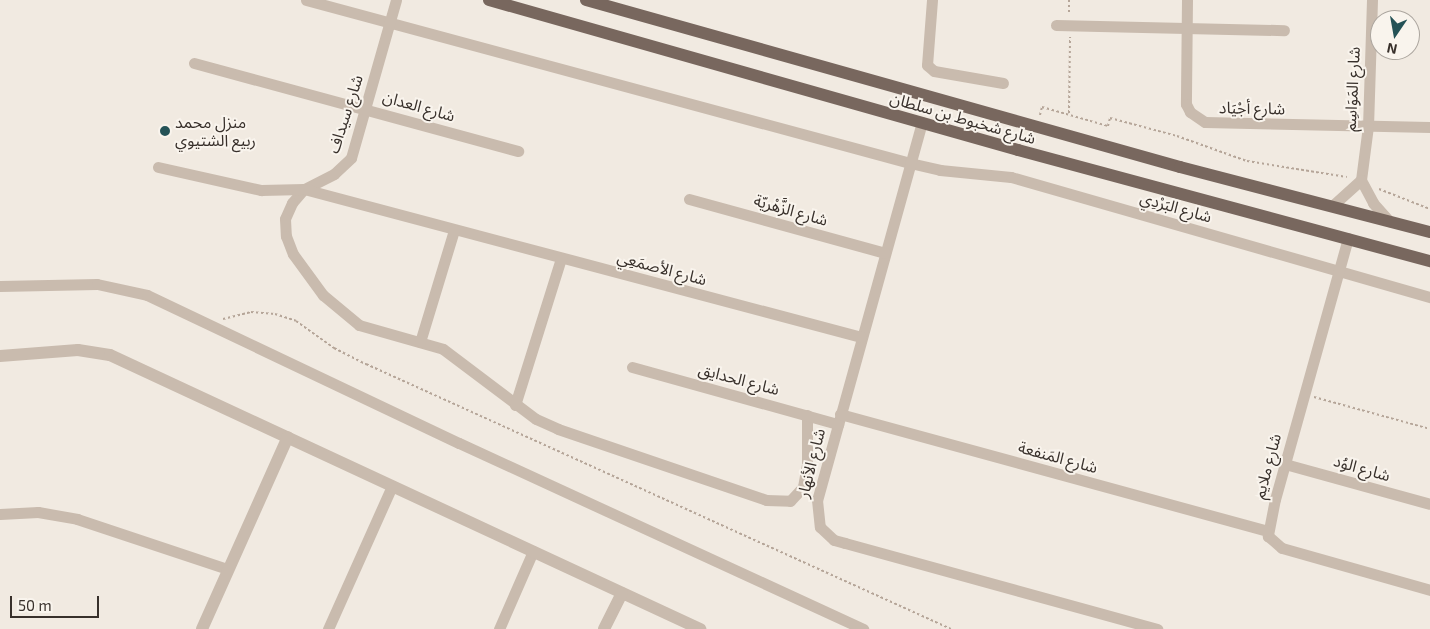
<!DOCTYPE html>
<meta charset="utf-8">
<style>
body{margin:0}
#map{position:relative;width:1430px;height:629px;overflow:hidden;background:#f1eae1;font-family:"Exo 2","Noto Sans Arabic",sans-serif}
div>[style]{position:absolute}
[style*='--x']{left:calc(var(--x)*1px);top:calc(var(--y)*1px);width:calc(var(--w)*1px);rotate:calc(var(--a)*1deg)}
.path>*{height:2px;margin-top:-1px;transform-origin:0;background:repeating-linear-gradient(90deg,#b5a598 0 2.5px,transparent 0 5px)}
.minor>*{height:11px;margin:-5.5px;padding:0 5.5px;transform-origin:5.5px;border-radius:5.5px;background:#c9bbae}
.tertiary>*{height:12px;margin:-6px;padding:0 6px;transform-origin:6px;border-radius:6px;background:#c9bbae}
.primary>*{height:12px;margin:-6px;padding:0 6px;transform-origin:6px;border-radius:6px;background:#78675e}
.dots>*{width:14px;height:14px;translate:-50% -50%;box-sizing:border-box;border:2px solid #f9f4ed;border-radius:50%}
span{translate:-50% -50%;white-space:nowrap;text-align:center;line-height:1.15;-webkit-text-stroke:4px #f9f4ed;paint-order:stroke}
.street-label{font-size:16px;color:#38302b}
.poi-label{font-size:16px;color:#38302b}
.left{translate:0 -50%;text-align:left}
.north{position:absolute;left:1370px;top:10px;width:50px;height:50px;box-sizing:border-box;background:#f9f4ed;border:1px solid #aca69f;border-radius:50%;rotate:192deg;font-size:14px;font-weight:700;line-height:20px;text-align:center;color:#38302b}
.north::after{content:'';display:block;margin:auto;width:18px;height:22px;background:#245256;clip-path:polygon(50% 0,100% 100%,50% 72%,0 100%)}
.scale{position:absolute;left:10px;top:596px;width:89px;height:22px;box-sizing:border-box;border:2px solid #38302b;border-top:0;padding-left:6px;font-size:15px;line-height:18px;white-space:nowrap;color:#38302b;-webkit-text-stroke:4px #f9f4ed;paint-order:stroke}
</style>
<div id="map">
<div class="path">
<div style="--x:1069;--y:0;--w:15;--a:90"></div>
<div style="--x:1069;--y:113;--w:76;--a:-89.2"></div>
<div style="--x:1040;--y:115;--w:8;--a:-76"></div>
<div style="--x:1042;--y:107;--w:69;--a:16.1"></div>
<div style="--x:1108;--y:126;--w:8;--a:-76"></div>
<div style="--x:1110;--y:118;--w:69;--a:15"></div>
<div style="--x:1177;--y:136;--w:74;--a:19.7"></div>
<div style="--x:1247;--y:161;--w:101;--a:9.1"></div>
<div style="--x:1379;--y:189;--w:55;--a:21.4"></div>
<div style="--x:223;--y:319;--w:29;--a:-14"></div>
<div style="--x:251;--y:312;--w:24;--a:5"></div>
<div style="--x:275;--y:314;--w:22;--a:18"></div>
<div style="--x:296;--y:321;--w:47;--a:35.4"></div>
<div style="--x:334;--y:348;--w:36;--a:27"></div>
<div style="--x:366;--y:364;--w:642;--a:24.37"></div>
<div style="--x:1314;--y:397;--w:120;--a:15.4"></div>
</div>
<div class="minor">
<div style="--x:306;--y:0;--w:626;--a:15.1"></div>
<div style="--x:910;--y:163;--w:31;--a:13"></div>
<div style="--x:940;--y:170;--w:71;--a:5.6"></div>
<div style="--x:1011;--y:177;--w:436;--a:16"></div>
<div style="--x:396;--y:0;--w:164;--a:105.9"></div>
<div style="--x:351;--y:158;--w:23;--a:137"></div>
<div style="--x:334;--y:174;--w:34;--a:153"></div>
<div style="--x:304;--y:189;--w:18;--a:131"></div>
<div style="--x:292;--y:203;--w:17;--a:114"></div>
<div style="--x:285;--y:219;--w:17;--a:87"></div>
<div style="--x:286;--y:236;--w:19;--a:69"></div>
<div style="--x:293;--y:254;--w:51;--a:53.8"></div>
<div style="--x:323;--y:295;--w:47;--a:39.8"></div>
<div style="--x:359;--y:325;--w:87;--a:15.9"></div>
<div style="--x:443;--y:349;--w:116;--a:37"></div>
<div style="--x:536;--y:419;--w:24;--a:24"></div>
<div style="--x:558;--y:429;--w:220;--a:18.8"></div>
<div style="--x:766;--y:500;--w:24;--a:2"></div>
<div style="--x:790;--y:501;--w:19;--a:-47"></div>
<div style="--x:803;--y:487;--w:23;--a:-80"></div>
<div style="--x:807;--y:464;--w:49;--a:-90"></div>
<div style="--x:932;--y:0;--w:65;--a:94.4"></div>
<div style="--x:927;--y:65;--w:9;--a:41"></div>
<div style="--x:934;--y:71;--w:70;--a:9.9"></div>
<div style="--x:1187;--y:0;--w:104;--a:90.6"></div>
<div style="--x:1186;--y:104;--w:9;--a:63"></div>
<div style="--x:1190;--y:112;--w:18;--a:34"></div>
<div style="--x:1205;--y:122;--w:225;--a:1.3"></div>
<div style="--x:1372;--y:0;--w:126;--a:91.8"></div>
<div style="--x:1368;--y:126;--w:54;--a:97.4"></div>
<div style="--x:1361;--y:180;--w:26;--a:62"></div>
<div style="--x:1373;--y:203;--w:25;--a:48"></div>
<div style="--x:1056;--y:25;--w:228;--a:1.3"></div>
<div style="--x:194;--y:63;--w:336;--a:15.2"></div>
<div style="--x:922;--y:122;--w:392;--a:105.5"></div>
<div style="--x:817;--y:500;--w:27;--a:84"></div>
<div style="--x:820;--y:527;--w:19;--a:43"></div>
<div style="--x:834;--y:540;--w:11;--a:15"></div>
<div style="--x:845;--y:543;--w:324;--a:15.4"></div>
<div style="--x:158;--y:167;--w:106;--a:12.6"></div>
<div style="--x:261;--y:190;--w:43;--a:-1.3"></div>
<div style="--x:304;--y:189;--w:576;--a:14.88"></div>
<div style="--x:689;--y:199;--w:203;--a:15.4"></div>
<div style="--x:1332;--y:206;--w:39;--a:-42"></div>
<div style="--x:1348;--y:238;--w:271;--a:105.6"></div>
<div style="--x:1275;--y:499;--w:38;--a:101"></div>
<div style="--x:1268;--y:536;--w:18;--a:41"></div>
<div style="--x:1282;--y:548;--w:154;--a:15.8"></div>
<div style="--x:0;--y:286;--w:97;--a:-1.2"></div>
<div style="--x:97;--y:284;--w:51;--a:12.4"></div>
<div style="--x:147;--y:295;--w:345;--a:25.4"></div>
<div style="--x:459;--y:443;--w:445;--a:24.7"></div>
<div style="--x:420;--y:342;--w:117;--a:-73.1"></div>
<div style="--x:632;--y:367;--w:214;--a:15.5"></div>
<div style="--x:515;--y:405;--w:154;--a:-72.6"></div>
<div style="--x:840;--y:414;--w:443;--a:15.3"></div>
<div style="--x:1285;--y:464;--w:150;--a:15.4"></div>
<div style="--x:0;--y:514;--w:38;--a:-3"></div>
<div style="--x:38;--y:512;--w:40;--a:10"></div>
<div style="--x:77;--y:519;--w:158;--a:18.4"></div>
<div style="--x:328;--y:629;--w:157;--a:-65.9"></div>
<div style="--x:499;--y:629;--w:85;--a:-66.4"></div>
</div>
<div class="tertiary">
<div style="--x:0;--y:356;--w:78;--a:-4.4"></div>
<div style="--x:78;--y:350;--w:32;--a:9"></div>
<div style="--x:110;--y:355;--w:651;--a:24.91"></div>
<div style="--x:202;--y:629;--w:210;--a:-65.9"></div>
<div style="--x:604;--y:629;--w:40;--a:-63.4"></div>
</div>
<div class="primary">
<div style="--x:489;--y:0;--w:550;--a:15.83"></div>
<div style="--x:1018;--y:150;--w:427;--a:15.1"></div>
<div style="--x:586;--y:0;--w:617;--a:15.7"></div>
<div style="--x:1180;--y:167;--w:258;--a:14.6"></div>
</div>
<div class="dots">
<div style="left:165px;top:131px;background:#245256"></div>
</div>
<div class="street-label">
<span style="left:1352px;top:89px;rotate:-87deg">شارع المَوَاسِم</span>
<span style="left:419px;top:106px;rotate:16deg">شارع العدان</span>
<span style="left:1252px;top:108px;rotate:1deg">شارع أجْيَاد</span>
<span style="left:345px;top:114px;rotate:-72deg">شارع سيداف</span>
<span style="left:963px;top:118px;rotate:16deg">شارع شخبوط بن سلطان</span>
<span style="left:1176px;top:207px;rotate:16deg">شارع البَرْدِي</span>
<span style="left:791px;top:210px;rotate:16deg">شارع الزَّهْريّة</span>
<span style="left:662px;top:268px;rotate:15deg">شارع الأصمَعِي</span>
<span style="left:739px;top:379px;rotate:15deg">شارع الحدايق</span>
<span style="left:1058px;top:457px;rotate:15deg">شارع المَنفعة</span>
<span style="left:811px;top:463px;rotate:-76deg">شارع الأنهار</span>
<span style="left:1267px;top:466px;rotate:-75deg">شارع ملايم</span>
<span style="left:1362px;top:468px;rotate:16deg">شارع الوُد</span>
</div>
<div class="poi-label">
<span class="left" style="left:175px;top:131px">منزل محمد<br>ربيع الشتيوي</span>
</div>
<div class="north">N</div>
<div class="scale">50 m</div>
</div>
